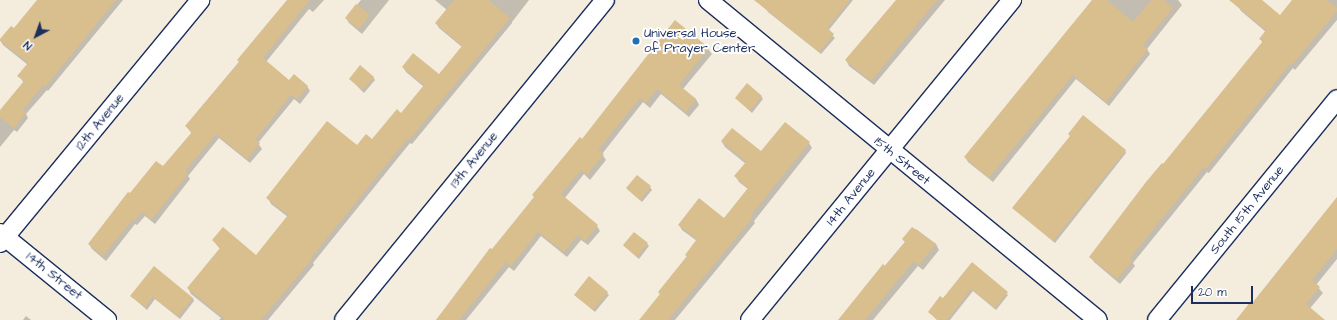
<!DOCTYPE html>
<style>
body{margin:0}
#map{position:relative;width:1337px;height:320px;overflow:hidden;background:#f4ecdd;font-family:"Architects Daughter",sans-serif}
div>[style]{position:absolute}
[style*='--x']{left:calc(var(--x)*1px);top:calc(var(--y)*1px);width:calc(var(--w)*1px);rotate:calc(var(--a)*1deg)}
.shadow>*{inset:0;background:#0003}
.building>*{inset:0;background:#d9be8e}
.roads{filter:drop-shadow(1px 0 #1b2f5e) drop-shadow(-1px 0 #1b2f5e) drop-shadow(0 1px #1b2f5e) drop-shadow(0 -1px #1b2f5e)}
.street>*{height:18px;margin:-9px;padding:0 9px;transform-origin:9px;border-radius:9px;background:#fff}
.dots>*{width:11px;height:11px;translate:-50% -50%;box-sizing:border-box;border:2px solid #fff;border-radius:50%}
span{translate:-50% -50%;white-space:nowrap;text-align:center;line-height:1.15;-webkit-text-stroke:4px #fff;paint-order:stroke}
.poi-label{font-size:13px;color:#1b2f5e}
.left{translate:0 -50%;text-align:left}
.street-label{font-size:13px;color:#1b2f5e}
.north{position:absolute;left:16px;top:16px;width:40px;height:40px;-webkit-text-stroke:3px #fff;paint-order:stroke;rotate:221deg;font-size:11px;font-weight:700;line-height:16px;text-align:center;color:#1b2f5e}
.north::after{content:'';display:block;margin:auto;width:14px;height:18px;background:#1b2f5e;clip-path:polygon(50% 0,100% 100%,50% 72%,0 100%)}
.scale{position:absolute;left:1191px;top:286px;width:62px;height:18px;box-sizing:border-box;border:2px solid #1b2f5e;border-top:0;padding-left:5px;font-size:12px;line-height:14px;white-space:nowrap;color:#1b2f5e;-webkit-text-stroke:3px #fff;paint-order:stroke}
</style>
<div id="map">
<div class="shadow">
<div style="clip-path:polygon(39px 0,123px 0,48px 91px,47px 90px,26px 114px,28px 118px,17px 132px,14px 130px,0 147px,0 112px,24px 83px,19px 76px,28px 65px,3px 45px,0 40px,14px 30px)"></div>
<div style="clip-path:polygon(290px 0,324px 0,313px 12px,309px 9px,266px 62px,289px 82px,307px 86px,310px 91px,300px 104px,294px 99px,258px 143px,262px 149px,250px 163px,219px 138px,188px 176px,190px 179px,155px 224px,145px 216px,137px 225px,135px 224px,106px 261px,92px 249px,89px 244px,130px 194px,163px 168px,192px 134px,186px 126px)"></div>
<div style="clip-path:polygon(361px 0,389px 0,362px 34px,349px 23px,346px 18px)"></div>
<div style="clip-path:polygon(435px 0,529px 0,512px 22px,512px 23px,412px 144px,410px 143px,313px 263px,314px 265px,268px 320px,219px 320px,221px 318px,191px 294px,188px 288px,220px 249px,213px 240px,257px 256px,288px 217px,271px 204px,268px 198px,358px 146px,372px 141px,402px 114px,424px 87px,406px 72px,403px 67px,439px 75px,462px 47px,439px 28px,436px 23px,447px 10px)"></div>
<div style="clip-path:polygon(774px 0,853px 0,828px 31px,835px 38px,821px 54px,768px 12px,766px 9px)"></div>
<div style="clip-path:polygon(897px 0,945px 0,874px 85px,849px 66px,846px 60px)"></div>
<div style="clip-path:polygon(1094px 0,1178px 0,1182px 5px,1147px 49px,1150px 54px,1109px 106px,1076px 79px,993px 182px,968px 162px,965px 157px)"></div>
<div style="clip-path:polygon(1243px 0,1260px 0,1280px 16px,1293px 0,1337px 0,1337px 20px,1295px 70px,1293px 68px,1209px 173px,1207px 172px,1133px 263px,1135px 266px,1120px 284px,1094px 262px,1091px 257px,1263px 43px,1260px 39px,1266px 32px,1241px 11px,1238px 6px)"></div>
<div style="clip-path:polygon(675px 21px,708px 49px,712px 54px,683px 89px,696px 99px,699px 105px,689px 117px,661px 94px,650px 108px,643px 102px,602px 154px,606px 160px,590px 180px,584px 174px,564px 199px,597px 226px,600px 231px,588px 245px,581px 240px,567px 257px,541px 236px,514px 271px,509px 267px,466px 320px,436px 320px,582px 140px)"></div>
<div style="clip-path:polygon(373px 77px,375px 80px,364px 93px,350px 79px)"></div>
<div style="clip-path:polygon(761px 96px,763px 99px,752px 113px,736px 98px)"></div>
<div style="clip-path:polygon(722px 142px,761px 153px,809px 143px,812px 148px,754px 221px,755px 223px,675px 320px,641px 320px,661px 296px,659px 292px,687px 257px,686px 255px,697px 241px,682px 230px,679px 225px,724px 219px,748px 189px,739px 182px,736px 177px,746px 164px,725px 147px)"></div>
<div style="clip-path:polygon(1125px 150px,1126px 153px,1055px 243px,1013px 208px)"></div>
<div style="clip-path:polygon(650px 187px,652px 190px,642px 202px,627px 189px)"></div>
<div style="clip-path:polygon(1337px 200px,1337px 259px,1316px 285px,1323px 293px,1300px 320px,1237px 320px,1253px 303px)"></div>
<div style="clip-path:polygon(916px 229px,936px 244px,939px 250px,923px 270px,918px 266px,873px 320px,839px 320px)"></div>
<div style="clip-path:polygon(647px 244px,649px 246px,639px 259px,624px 246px)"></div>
<div style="clip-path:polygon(972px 264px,1008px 295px,996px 310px,973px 291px,950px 320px,937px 320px,929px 312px,943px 300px)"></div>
<div style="clip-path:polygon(607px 293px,609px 295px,595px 312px,575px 295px)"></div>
<div style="clip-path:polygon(131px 296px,193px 298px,194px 301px,180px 319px,155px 299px,147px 310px)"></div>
<div style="clip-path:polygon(26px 316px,31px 320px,23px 320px)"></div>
</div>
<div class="building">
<div style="clip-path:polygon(37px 0,116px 0,45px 87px,43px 85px,23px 110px,26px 112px,14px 128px,0 117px,0 110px,24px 81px,17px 76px,28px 63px,0 41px,0 39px,11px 26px,14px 28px)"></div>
<div style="clip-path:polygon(287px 0,310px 0,263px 58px,289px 80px,294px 74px,308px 86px,297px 99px,291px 95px,255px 140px,260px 143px,247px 159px,216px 134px,185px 171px,188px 174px,151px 220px,142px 212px,134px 221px,132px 220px,103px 256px,88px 244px,128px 192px,130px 193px,156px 161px,163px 166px,192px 132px,185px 126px,239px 62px,237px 60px)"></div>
<div style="clip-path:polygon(454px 0,489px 0,510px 18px,409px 140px,407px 139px,311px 258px,312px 259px,261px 320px,226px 320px,187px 288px,220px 248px,212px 240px,223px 227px,256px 255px,288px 215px,266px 198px,327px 121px,357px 145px,366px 134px,372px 139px,397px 109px,401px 113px,424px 85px,402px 67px,413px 53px,439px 74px,462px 46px,435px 23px)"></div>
<div style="clip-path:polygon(754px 0,850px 0,827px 28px,834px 34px,819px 52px)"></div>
<div style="clip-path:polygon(896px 0,937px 0,871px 81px,845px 60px)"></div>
<div style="clip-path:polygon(1092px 0,1107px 0,1133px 22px,1151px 0,1164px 0,1173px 8px,1143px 45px,1148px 49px,1106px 102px,1073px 75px,989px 178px,964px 157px)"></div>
<div style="clip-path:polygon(1229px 0,1262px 0,1280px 15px,1292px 0,1327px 0,1337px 8px,1337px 11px,1292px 65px,1290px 64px,1206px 169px,1204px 167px,1130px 258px,1133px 260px,1117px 279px,1089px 257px,1146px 182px,1162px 163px,1163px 164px,1263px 41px,1259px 39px,1266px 30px)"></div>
<div style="clip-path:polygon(356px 4px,370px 15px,359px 29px,345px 18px)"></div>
<div style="clip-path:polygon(675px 20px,709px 48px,679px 85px,696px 99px,686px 112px,657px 89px,646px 103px,640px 98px,598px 150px,604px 154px,587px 175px,581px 170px,561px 194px,598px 225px,585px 241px,578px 235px,564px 252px,538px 232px,511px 266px,506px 262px,459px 320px,436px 320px,490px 248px,492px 249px,534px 197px,532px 195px,580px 137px,582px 139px)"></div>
<div style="clip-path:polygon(360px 65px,374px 77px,363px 90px,349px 79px)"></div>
<div style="clip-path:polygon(747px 83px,762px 96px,750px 111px,735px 98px)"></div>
<div style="clip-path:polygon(1083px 115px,1126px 150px,1053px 241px,1012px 208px,1070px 136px,1068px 134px)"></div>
<div style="clip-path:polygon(785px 122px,810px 142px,751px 215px,753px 217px,723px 254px,668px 320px,639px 320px,660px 294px,658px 292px,687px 256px,685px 255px,697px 239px,678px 225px,699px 198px,724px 218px,748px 188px,734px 176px,746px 162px,721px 141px,732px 128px,761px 151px)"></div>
<div style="clip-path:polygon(637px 175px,651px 186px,640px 200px,626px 188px)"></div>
<div style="clip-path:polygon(1337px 197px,1337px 249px,1312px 280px,1320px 287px,1306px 304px,1325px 320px,1236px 320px,1251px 301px,1253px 302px)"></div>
<div style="clip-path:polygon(912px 227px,936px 244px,919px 265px,914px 261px,865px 320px,838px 320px,883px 264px,885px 266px,905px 242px,902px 239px)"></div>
<div style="clip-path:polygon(634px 232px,648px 243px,637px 257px,623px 245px)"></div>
<div style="clip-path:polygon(972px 262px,1008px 292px,995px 308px,971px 289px,947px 320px,938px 320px,928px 312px,940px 296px,943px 298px)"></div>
<div style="clip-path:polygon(154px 266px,193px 298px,178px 316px,153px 297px,145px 307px,130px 296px)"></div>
<div style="clip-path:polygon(589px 276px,608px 292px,593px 310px,574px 295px)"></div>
</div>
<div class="roads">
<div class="street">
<div style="--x:708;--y:0;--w:504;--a:39.37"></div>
<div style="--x:0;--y:233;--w:138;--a:39.1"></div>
<div style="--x:0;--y:243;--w:315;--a:-50.5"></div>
<div style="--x:344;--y:320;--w:413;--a:-50.8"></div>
<div style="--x:750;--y:320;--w:414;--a:-50.7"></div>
<div style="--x:1157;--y:320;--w:285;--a:-50.8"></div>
</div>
</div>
<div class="dots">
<div style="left:636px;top:41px;background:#1f6fb2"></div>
</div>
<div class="poi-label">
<span class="left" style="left:644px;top:41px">Universal House<br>of Prayer Center</span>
</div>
<div class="street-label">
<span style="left:100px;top:122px;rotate:-51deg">12th Avenue</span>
<span style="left:474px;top:160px;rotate:-51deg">13th Avenue</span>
<span style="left:902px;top:161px;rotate:39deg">15th Street</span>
<span style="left:851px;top:197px;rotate:-51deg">14th Avenue</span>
<span style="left:1247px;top:210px;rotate:-51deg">South 15th Avenue</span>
<span style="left:54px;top:276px;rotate:39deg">14th Street</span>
</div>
<div class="north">N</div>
<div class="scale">20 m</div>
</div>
